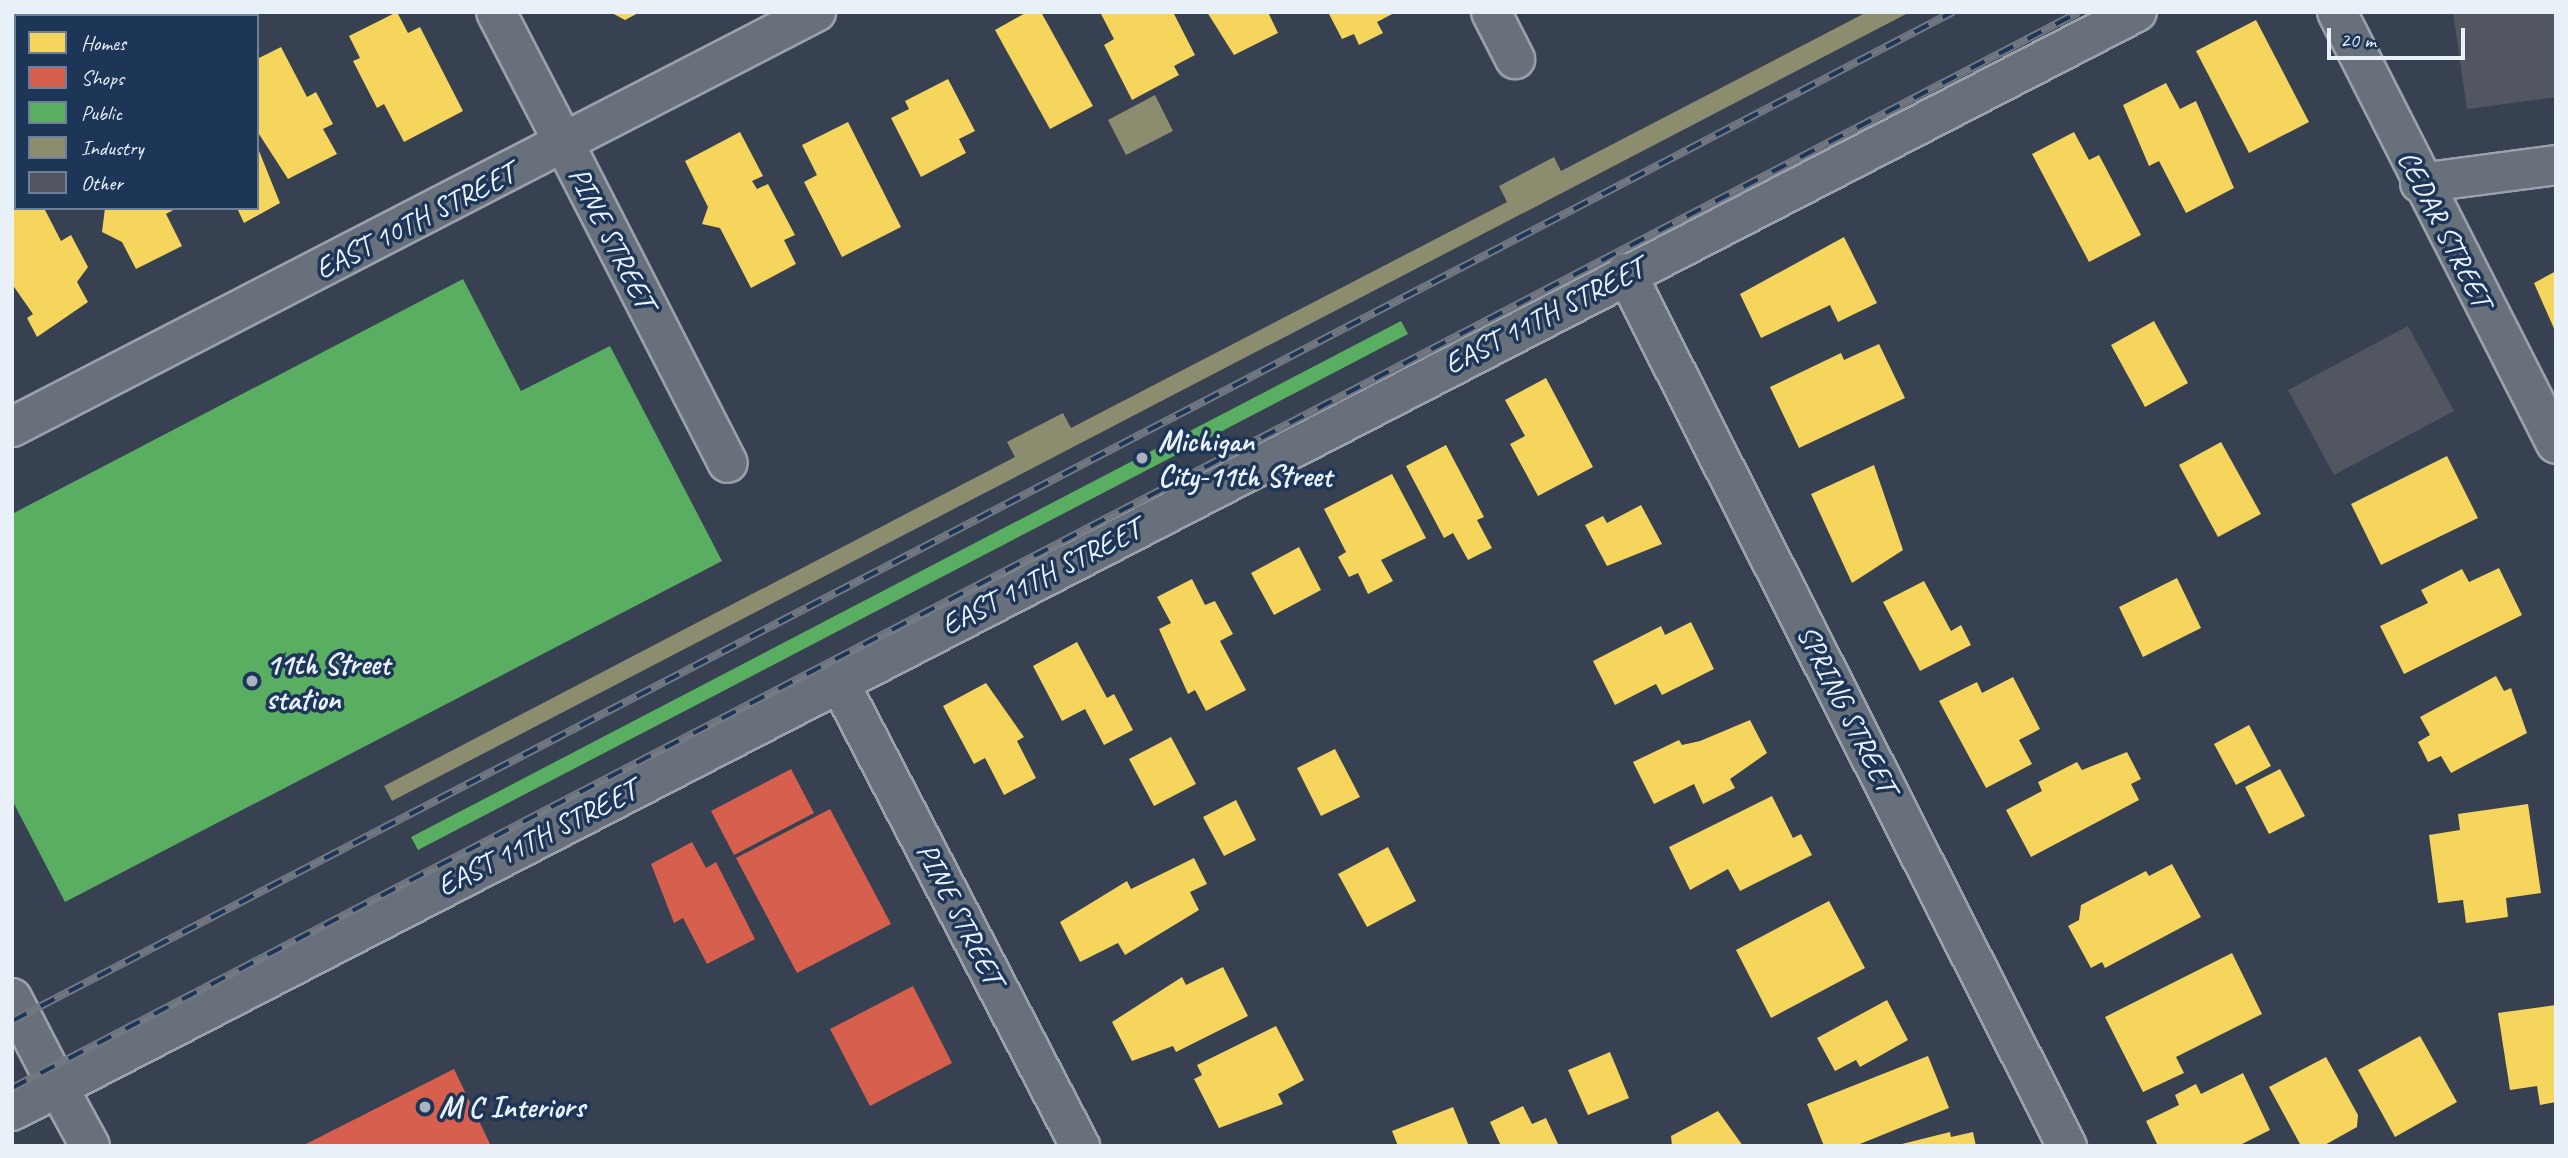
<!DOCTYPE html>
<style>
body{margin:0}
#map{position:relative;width:2568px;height:1158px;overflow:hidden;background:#374152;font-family:Caveat,sans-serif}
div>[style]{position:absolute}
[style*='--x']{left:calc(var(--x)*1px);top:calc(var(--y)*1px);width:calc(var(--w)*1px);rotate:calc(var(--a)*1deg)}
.homes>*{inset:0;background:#f6d55c}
.shops>*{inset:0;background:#d6604d}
.public>*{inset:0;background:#5aae61}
.industry>*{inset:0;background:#8c8c6e}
.building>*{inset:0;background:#525661}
.roads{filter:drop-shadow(2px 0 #9ba1ab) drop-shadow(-2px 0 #9ba1ab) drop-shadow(0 2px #9ba1ab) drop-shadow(0 -2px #9ba1ab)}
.street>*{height:38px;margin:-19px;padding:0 19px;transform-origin:19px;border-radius:19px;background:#68707b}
.secondary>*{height:38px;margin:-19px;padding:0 19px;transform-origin:19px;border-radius:19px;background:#68707b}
.rail>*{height:8px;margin-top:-4px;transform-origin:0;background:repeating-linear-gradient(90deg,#1d3557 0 16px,#717882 0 32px);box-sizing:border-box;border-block:2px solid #717882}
.dots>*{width:19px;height:19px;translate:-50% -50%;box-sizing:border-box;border:4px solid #1d3557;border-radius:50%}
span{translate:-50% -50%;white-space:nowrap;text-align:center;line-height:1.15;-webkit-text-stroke:7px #1d3557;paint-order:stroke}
.street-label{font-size:30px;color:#e8f1f8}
.poi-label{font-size:30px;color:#e8f1f8;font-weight:700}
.left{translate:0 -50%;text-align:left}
.frame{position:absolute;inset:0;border:14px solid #e8f1f8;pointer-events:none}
.legend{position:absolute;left:14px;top:14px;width:245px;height:196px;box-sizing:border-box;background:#1d3557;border:2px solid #6e8097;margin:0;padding:9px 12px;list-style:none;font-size:21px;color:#e8f1f8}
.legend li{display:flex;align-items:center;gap:14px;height:35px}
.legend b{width:35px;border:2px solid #6e8097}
.scale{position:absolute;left:2327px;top:28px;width:138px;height:32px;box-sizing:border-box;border:4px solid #e8f1f8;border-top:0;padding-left:9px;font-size:21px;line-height:24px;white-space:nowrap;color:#e8f1f8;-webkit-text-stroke:5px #1d3557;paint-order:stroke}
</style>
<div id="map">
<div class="homes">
<div style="clip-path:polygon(397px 12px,408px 33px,420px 27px,463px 111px,404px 142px,384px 104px,377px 108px,353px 61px,360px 58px,349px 36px)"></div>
<div style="clip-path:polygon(610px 12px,640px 12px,625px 20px)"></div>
<div style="clip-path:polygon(1027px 12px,1041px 12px,1093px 106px,1050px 129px,995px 30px)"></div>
<div style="clip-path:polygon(1100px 12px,1173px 12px,1195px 55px,1174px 66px,1179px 75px,1132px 100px,1104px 45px,1114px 39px)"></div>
<div style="clip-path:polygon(1207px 12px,1268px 12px,1278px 33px,1234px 55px)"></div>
<div style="clip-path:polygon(1396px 12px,1377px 22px,1383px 33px,1359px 45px,1354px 34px,1342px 39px,1329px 14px)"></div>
<div style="clip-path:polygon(2256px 20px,2309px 122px,2249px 153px,2196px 51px)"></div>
<div style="clip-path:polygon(281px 47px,307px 97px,316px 92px,333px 124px,323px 129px,337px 154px,288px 179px,257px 131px,257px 59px)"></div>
<div style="clip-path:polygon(948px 79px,975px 131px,959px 139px,966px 153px,921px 177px,891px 118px,909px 109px,905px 101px)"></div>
<div style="clip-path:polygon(2166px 83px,2180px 109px,2196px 101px,2234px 188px,2186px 213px,2159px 161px,2149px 166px,2123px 105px)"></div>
<div style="clip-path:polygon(848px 122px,901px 227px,842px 257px,804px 182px,817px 175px,802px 145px)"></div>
<div style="clip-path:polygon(740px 132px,763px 176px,752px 181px,757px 189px,768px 184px,795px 235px,784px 240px,796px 264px,751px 288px,720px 228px,702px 224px,708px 207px,685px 161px)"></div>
<div style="clip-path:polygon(2074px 132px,2089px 160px,2099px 155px,2141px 235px,2089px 262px,2032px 154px)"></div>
<div style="clip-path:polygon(257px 146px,280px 203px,244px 223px,237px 208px,257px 208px)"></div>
<div style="clip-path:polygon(12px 189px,16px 208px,44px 208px,61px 241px,71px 235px,88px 267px,77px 282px,88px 302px,37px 337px,27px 318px,33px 314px,12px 284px)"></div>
<div style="clip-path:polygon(105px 208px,177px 208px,166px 214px,182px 246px,136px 269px,122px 242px,102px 232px)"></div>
<div style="clip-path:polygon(1844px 237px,1877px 303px,1838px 322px,1830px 305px,1761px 338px,1740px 294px)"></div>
<div style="clip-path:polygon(2556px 271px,2556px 333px,2534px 283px)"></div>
<div style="clip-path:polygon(2154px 321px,2188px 383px,2145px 407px,2111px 345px)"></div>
<div style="clip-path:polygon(1879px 344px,1905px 398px,1799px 448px,1770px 387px,1841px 353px,1844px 360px)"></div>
<div style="clip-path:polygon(1546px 378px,1593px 467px,1538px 496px,1510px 444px,1525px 436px,1505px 400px)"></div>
<div style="clip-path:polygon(2221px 442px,2261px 514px,2218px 537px,2179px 465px)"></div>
<div style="clip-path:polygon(1446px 445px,1484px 517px,1477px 520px,1492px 548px,1468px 560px,1453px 533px,1444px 538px,1406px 466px)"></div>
<div style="clip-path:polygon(2447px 456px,2478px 518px,2381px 565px,2351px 504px)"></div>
<div style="clip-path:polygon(1874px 465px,1903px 550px,1852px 583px,1811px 494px)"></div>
<div style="clip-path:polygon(1392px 474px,1426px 538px,1381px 560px,1393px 581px,1368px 594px,1358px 573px,1349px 577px,1338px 557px,1346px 552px,1324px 509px)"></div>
<div style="clip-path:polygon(1641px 505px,1662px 544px,1607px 566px,1585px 525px,1603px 516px,1607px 523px)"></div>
<div style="clip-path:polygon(1299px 547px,1321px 590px,1274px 615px,1251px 573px)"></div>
<div style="clip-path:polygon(2499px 568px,2522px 615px,2404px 674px,2380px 626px,2428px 603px,2421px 590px,2462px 569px,2469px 582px)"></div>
<div style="clip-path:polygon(2177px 578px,2201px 628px,2143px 657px,2119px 607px)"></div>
<div style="clip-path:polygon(1192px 579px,1205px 605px,1215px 601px,1233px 634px,1220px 641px,1246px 690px,1206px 711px,1195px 690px,1188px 694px,1159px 629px,1171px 623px,1157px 597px)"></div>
<div style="clip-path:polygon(1924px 581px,1951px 631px,1961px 625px,1971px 645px,1920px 671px,1883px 602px)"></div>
<div style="clip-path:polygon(1691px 622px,1714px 669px,1662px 695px,1656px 684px,1615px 705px,1593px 661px,1661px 626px,1665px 635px)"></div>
<div style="clip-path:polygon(1077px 642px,1107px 698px,1114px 694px,1133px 730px,1104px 745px,1085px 709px,1062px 721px,1033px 666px)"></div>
<div style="clip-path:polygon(2496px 676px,2504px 691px,2511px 688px,2527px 733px,2451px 773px,2441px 756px,2428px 762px,2418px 742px,2430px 735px,2420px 717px)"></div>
<div style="clip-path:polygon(2013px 677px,2040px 729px,2019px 740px,2032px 764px,1986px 788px,1939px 701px,1977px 682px,1982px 693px)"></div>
<div style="clip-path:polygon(986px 683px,1024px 737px,1017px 741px,1036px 778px,1004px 795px,985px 758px,974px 764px,943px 706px)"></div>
<div style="clip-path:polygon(1750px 720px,1767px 753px,1730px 779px,1735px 788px,1703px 804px,1694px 784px,1654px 804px,1633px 762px,1679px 740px,1682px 745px,1700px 741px)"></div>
<div style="clip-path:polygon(2249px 725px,2271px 766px,2236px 785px,2214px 744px)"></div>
<div style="clip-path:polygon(1171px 737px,1196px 784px,1154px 806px,1129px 759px)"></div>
<div style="clip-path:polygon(1335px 749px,1360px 797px,1321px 816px,1297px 768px)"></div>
<div style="clip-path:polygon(2127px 752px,2141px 779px,2131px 784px,2139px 800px,2031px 857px,2006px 810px,2042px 791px,2038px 782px,2077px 762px,2082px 770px)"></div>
<div style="clip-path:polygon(2280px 769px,2305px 816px,2269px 834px,2245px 787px)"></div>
<div style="clip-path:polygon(1772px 796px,1793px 838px,1801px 834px,1812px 855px,1740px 891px,1728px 869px,1690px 890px,1669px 847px)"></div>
<div style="clip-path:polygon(1236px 800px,1256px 840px,1224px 856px,1203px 817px)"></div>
<div style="clip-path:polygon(2528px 804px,2541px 893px,2506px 898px,2508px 917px,2466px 923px,2463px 900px,2438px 903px,2429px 835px,2460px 830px,2458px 814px)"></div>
<div style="clip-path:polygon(1388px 847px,1416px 901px,1367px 927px,1338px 874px)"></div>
<div style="clip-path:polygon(1194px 858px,1207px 884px,1190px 892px,1199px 910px,1125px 955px,1118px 943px,1080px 962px,1060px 922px,1127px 881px,1131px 889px)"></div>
<div style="clip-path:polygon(2172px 864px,2201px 917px,2105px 968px,2102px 962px,2091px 968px,2068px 926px,2079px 920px,2081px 905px,2146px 871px,2149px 876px)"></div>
<div style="clip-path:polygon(1829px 901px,1865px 968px,1771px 1018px,1736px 950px)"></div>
<div style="clip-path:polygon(2232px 953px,2262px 1014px,2176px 1057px,2184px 1073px,2143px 1092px,2105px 1017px)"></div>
<div style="clip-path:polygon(1223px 967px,1248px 1016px,1176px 1052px,1173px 1046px,1132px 1061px,1112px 1022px,1182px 977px,1186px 985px)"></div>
<div style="clip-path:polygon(1887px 1000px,1908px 1040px,1860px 1067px,1856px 1060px,1835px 1071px,1817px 1038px)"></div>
<div style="clip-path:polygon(2556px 1005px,2556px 1102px,2540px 1105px,2537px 1086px,2510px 1090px,2498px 1013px)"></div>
<div style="clip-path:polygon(1276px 1026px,1304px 1080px,1278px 1094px,1283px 1104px,1219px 1128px,1194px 1079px,1202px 1075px,1197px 1065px)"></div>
<div style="clip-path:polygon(2420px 1036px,2457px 1102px,2395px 1137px,2358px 1070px)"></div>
<div style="clip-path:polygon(1610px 1052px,1629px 1098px,1588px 1115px,1568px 1070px)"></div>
<div style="clip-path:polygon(1928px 1056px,1949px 1108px,1855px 1146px,1824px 1146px,1807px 1104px)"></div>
<div style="clip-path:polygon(2326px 1057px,2358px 1115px,2357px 1127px,2323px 1146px,2301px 1146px,2269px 1087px)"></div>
<div style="clip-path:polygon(2243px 1073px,2270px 1130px,2238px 1146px,2158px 1146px,2146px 1121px,2179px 1105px,2175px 1095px,2196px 1084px,2201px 1094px)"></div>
<div style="clip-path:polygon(1523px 1106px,1532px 1124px,1546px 1118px,1559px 1146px,1501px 1146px,1490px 1122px)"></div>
<div style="clip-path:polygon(1453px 1107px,1469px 1146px,1398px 1146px,1392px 1131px)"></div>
<div style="clip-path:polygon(1718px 1111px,1743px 1146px,1672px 1146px,1671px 1136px)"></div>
<div style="clip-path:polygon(1950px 1132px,1951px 1137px,1973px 1132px,1976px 1146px,1894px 1146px)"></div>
</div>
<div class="shops">
<div style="clip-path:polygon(791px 769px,814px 813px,734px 855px,711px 811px)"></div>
<div style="clip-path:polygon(830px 809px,891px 924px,797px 973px,736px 858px)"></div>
<div style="clip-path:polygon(692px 842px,706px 868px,716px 862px,755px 939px,707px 964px,683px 918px,674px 923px,651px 864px)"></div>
<div style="clip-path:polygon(913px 986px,952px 1063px,870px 1106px,830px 1029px)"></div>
<div style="clip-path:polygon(454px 1069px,491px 1146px,302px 1146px)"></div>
</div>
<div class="public">
<div style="clip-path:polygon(463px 279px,521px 391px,610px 346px,722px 561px,65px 902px,12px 800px,12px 514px)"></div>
<div style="clip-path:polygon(1401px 321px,1408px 334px,418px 850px,411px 837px)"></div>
</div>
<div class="industry">
<div style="clip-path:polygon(1867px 12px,1910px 12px,392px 801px,384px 786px,1015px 457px,1007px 442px,1063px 413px,1071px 428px,1507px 202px,1499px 186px,1554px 157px,1561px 171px)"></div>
<div style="clip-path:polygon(1155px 95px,1173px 131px,1126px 155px,1108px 120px)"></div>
</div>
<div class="building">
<div style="clip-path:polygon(2453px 12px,2556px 12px,2556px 97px,2467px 109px)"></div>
<div style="clip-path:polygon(2408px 326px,2454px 411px,2334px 475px,2288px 390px)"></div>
</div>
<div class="roads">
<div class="street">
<div style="--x:1491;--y:12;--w:53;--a:62.9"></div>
<div style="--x:2337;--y:12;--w:484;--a:63.1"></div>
<div style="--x:565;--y:145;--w:357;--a:62.9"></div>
<div style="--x:2420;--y:183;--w:137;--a:-7.5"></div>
<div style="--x:1626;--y:273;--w:978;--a:63.2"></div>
<div style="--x:12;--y:427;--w:905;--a:-27.3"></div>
<div style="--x:839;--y:682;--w:523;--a:62.55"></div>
<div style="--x:12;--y:998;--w:100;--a:62.7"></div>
</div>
<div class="secondary">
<div style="--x:496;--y:12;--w:150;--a:62.6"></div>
<div style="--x:58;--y:1087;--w:67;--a:61.5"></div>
<div style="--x:12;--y:1111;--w:2392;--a:-27.35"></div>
</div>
</div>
<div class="rail">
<div style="--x:12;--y:1021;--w:2188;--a:-27.47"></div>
<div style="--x:12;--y:1088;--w:2330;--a:-27.5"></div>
</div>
<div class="dots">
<div style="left:1142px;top:458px;background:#aab3be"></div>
<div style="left:252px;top:681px;background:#aab3be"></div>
<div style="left:425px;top:1107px;background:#aab3be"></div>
</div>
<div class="street-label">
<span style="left:415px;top:221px;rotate:-27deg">EAST 10TH STREET</span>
<span style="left:2445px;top:229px;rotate:63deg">CEDAR STREET</span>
<span style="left:612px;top:238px;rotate:63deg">PINE STREET</span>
<span style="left:1544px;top:316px;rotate:-27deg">EAST 11TH STREET</span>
<span style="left:1041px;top:577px;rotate:-27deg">EAST 11TH STREET</span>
<span style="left:1847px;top:709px;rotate:63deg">SPRING STREET</span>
<span style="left:537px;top:838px;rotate:-27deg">EAST 11TH STREET</span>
<span style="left:960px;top:914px;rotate:63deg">PINE STREET</span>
</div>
<div class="poi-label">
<span class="left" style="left:1158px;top:458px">Michigan<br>City-11th Street</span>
<span class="left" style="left:266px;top:681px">11th Street<br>station</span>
<span class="left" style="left:439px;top:1107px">M C Interiors</span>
</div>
<div class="frame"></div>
<ul class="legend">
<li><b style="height:19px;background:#f6d55c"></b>Homes</li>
<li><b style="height:19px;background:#d6604d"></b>Shops</li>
<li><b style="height:19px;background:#5aae61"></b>Public</li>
<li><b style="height:19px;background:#8c8c6e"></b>Industry</li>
<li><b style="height:19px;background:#525661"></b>Other</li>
</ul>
<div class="scale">20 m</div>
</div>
